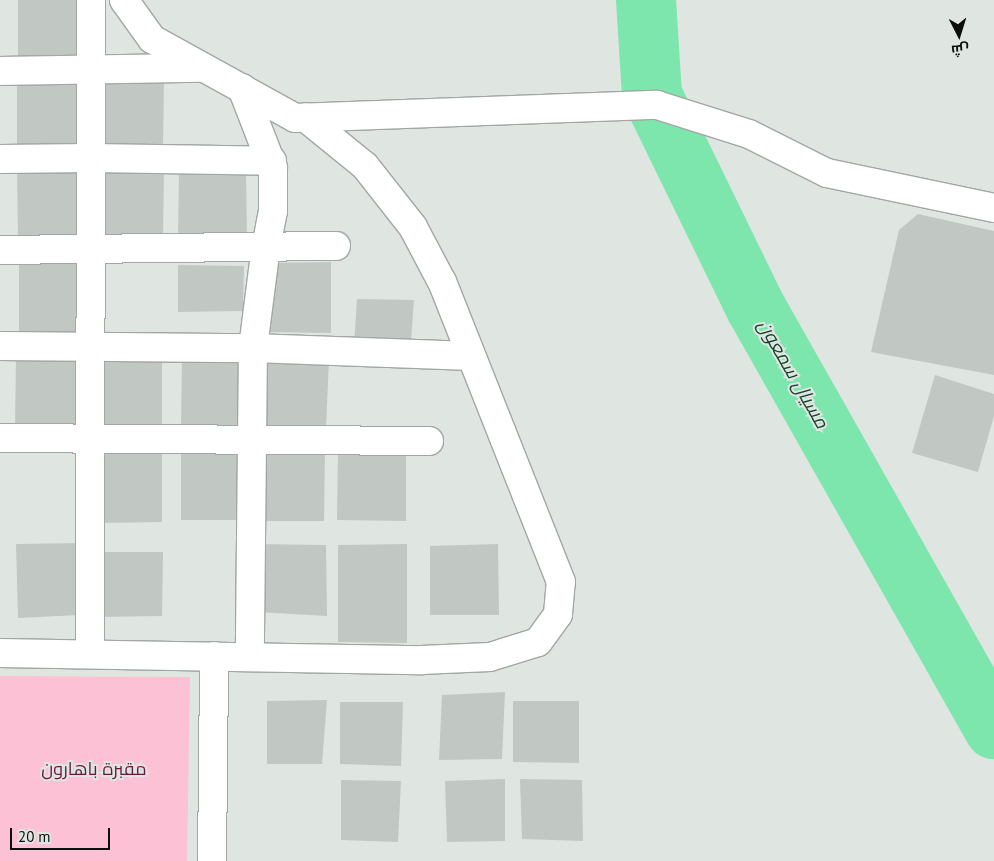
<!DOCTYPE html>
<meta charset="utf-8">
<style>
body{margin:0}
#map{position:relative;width:994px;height:861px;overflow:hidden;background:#dfe6e2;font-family:"PT Sans",Cairo,sans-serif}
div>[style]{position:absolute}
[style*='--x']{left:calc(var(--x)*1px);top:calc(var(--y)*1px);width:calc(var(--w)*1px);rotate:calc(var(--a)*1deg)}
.green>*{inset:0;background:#fcc1d4}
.river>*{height:60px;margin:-30px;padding:0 30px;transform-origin:30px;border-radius:30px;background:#7de6ad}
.building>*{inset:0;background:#c1c8c4}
.roads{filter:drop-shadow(1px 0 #a1a7a3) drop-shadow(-1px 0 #a1a7a3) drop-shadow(0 1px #a1a7a3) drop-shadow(0 -1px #a1a7a3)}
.minor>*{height:28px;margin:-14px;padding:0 14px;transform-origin:14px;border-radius:14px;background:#fff}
span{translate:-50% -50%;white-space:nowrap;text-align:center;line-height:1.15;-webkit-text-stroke:4px #dfe6e2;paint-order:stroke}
.park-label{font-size:18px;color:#6d153e}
.water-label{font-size:19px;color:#18442d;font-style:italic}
.north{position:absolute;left:934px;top:10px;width:50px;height:50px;-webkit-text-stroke:4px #dfe6e2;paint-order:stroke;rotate:175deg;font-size:14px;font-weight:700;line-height:20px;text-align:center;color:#0b0e0c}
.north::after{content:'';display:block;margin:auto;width:18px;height:22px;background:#0b0e0c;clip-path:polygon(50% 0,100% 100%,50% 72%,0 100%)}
.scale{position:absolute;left:10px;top:828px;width:100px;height:22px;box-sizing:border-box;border:2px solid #0b0e0c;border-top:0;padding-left:6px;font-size:15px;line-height:18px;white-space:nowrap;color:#0b0e0c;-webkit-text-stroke:4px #dfe6e2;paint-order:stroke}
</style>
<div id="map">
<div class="green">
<div style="clip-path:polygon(0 676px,190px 677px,187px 861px,0 861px)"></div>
</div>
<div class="river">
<div style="--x:646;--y:0;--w:95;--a:86.4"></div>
<div style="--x:652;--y:95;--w:237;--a:64"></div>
<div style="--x:756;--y:308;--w:484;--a:60.5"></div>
</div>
<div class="building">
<div style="clip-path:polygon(18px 0,80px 0,80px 60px,18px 59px)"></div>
<div style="clip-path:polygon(80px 79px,80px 150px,17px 150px,17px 80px)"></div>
<div style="clip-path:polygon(164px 79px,163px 147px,103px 147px,103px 80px)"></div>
<div style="clip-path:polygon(164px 167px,163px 239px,99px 239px,99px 169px)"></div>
<div style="clip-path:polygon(246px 168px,247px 239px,178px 238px,179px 170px)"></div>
<div style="clip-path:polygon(17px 170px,80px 170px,79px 241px,18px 241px)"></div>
<div style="clip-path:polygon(918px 214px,994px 231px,994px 375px,871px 352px,899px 230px)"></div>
<div style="clip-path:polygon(19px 262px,79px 262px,78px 335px,19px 335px)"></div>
<div style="clip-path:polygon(331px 262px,331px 333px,266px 332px,267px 263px)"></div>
<div style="clip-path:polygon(178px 265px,244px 266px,243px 311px,178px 312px)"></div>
<div style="clip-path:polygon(357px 299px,414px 300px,411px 341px,390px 339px,389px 348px,354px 346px)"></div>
<div style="clip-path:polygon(98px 355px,162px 355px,162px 428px,98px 426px)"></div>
<div style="clip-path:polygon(16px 356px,79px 357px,80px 429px,15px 428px)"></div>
<div style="clip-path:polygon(182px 357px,245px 357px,245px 428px,181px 427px)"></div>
<div style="clip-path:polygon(262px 358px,329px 359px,326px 429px,263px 427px)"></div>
<div style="clip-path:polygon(935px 375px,994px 394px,994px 416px,978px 472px,912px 453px)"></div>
<div style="clip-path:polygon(162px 449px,162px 522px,97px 523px,98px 450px)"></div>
<div style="clip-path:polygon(246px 450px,245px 520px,181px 520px,181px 452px)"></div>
<div style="clip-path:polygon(406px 450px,406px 521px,337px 520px,338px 452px)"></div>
<div style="clip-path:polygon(260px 451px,325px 452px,324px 521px,259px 521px)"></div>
<div style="clip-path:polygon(80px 543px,80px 615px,18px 618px,16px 544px)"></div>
<div style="clip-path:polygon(258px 544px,326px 545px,327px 616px,257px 612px)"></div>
<div style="clip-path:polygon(407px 544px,407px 643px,338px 642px,338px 545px)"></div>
<div style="clip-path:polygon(498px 544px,499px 615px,430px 615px,430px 546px)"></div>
<div style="clip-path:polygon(99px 552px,163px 552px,162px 616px,98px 617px)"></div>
<div style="clip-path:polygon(505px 692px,502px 759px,439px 760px,442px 695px)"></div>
<div style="clip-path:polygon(327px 700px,322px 764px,267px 764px,267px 701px)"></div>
<div style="clip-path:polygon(513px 701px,579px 701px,579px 763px,513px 762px)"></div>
<div style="clip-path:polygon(340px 702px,403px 702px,401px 766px,340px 764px)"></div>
<div style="clip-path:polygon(505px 779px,505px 841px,447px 842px,445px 781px)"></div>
<div style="clip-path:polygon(520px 779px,582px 780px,583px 841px,522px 839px)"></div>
<div style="clip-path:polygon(341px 780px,401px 781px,398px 842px,341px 840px)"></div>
</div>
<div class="roads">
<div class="minor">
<div style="--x:124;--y:0;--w:48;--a:54.3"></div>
<div style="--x:152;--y:39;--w:163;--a:28.9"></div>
<div style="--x:295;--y:118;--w:362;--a:-2.1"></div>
<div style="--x:657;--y:105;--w:96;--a:17.5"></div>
<div style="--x:749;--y:134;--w:87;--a:26.6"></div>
<div style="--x:827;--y:173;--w:171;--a:11.8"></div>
<div style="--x:0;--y:71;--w:201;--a:-0.9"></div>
<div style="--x:242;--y:88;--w:86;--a:68.8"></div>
<div style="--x:273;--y:168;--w:43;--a:90"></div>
<div style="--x:273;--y:211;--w:36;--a:101"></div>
<div style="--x:266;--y:246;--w:103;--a:97.3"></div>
<div style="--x:253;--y:348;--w:309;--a:90.6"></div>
<div style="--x:0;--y:159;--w:91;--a:-0.6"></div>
<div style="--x:91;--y:158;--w:181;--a:0.9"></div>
<div style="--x:0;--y:250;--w:336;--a:-0.7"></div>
<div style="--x:0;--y:346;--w:253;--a:0.5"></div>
<div style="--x:253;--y:348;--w:218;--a:2.1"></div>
<div style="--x:0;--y:438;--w:429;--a:0.4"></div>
<div style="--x:0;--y:653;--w:421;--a:1"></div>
<div style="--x:421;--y:660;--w:69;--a:-2.5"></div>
<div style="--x:490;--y:657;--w:50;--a:-17.4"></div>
<div style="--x:538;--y:642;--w:34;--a:-54"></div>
<div style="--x:558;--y:614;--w:32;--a:-85"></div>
<div style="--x:561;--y:582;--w:323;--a:-111.6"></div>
<div style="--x:442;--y:282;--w:62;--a:-117.8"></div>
<div style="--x:413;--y:227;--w:78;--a:-128.2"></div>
<div style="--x:365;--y:166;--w:77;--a:-140.8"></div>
<div style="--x:90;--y:654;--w:654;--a:-89.91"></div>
<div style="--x:212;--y:861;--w:205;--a:-89.4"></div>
</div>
</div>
<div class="park-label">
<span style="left:94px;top:769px">مقبرة باهارون</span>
</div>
<div class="water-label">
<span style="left:793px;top:374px;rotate:60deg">مسيال سمعون</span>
</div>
<div class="north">ش</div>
<div class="scale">20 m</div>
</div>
